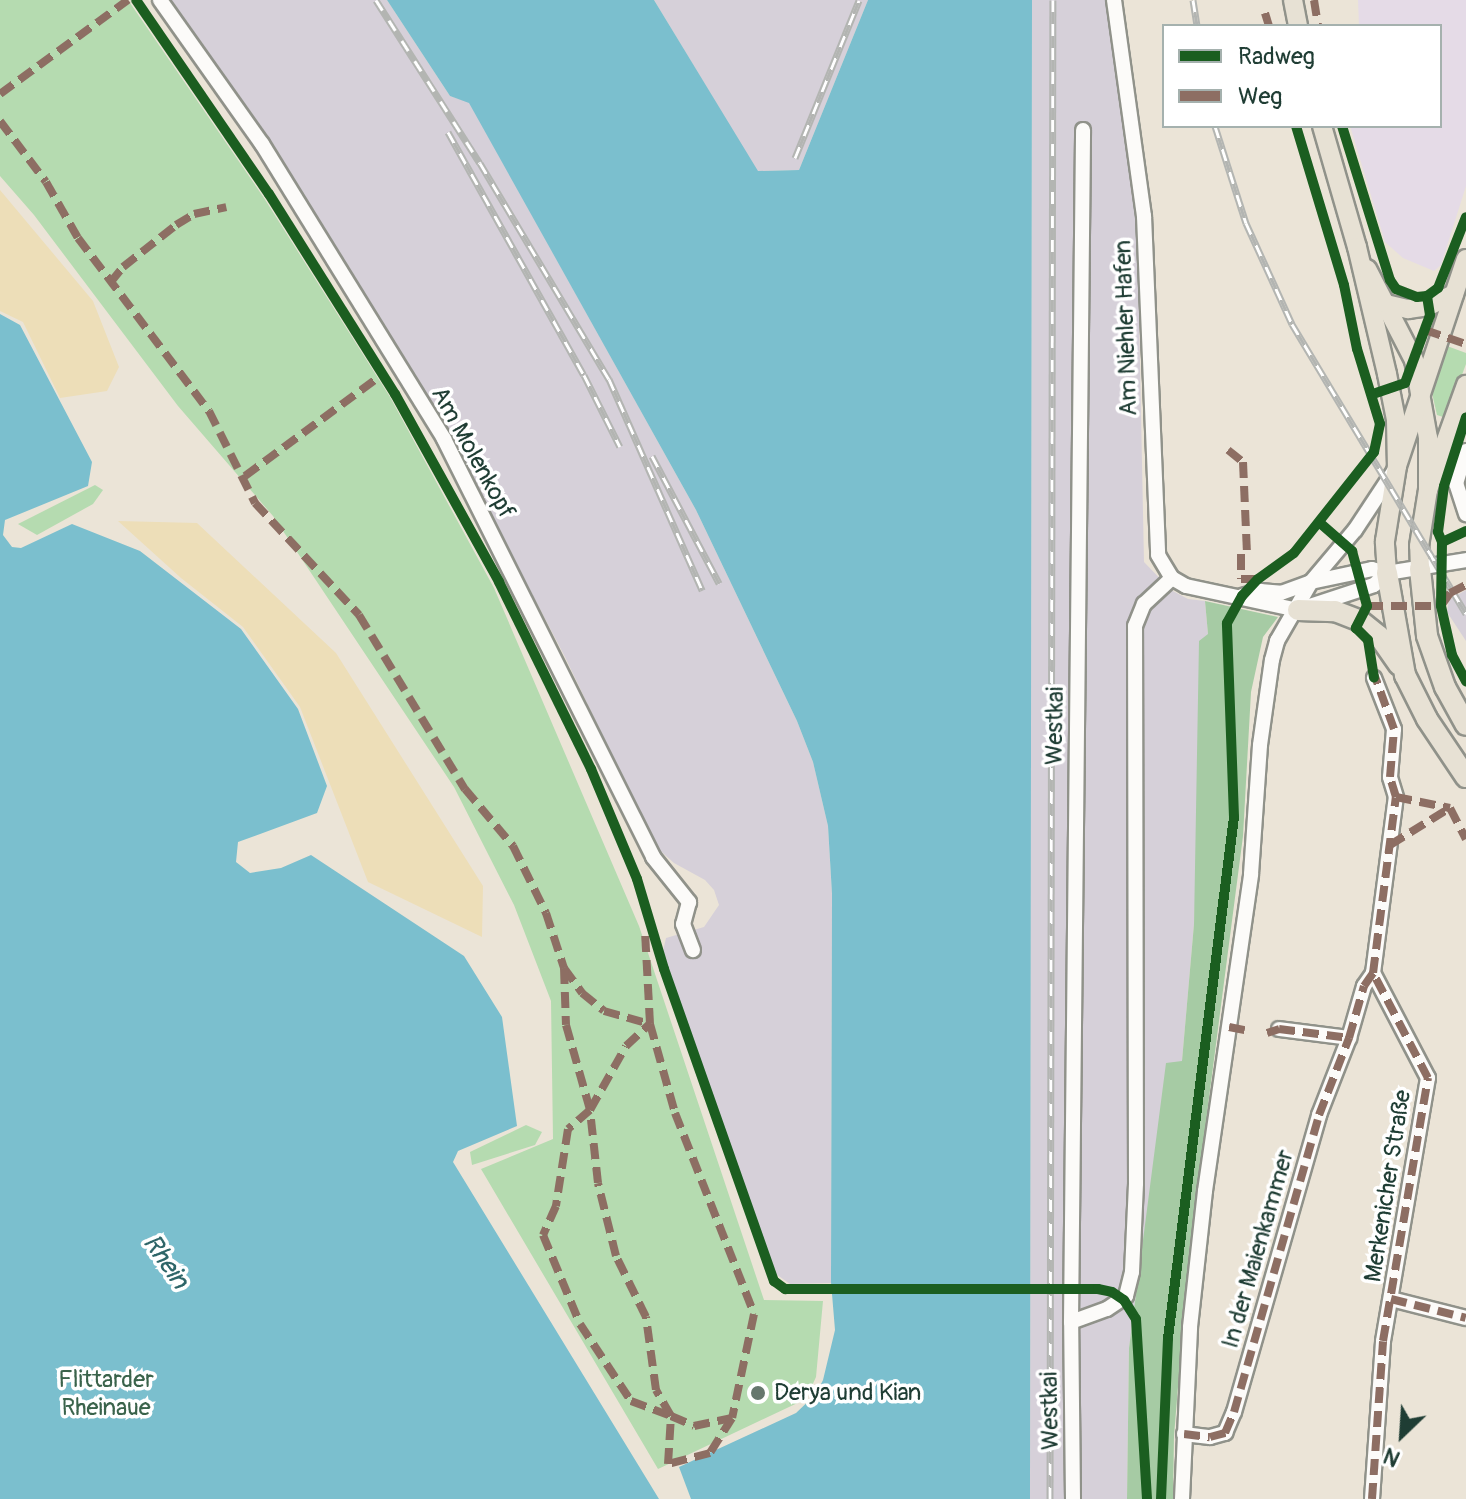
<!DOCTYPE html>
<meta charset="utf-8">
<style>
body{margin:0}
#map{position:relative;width:1466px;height:1499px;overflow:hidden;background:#ebe4d7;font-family:Pangolin,sans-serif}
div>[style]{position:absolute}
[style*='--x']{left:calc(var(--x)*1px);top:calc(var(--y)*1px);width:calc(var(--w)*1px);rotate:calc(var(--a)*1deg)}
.built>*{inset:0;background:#e5dbe7}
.industrial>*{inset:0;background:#d6d0d9}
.green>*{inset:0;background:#b5dbb0}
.forest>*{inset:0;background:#a6cba4}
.sand>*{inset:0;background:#eddeb8}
.water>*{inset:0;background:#7bbfce}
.roads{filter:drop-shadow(2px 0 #90928a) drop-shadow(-2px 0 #90928a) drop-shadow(0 2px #90928a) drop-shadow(0 -2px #90928a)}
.minor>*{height:14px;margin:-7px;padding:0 7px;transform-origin:7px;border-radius:7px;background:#fcfbf9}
.major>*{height:18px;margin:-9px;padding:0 9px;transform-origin:9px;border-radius:9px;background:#e7e1d4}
.highway>*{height:20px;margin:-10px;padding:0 10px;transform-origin:10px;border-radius:10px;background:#e7e1d4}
.rail>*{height:7px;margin-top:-3.5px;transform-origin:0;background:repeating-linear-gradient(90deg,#fff 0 12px,#b3b5b2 0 24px);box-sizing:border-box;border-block:2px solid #b3b5b2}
.quiet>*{height:8px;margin-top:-4px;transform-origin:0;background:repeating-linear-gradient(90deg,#8d6e63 0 16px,transparent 0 24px)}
.cycleway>*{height:10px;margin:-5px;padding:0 5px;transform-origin:5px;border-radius:5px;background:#1b5e20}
.dots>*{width:22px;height:22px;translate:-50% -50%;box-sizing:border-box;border:4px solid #fff;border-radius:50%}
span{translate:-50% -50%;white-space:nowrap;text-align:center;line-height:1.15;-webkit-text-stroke:7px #fff;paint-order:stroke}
.street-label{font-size:24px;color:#1f3d34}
.park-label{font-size:24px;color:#3a634b}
.poi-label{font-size:24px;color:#1f3d34}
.left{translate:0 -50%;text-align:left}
.water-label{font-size:26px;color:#2e6568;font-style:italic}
.legend{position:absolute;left:1162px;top:24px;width:280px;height:104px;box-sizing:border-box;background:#fff;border:2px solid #a5b1ae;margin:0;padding:10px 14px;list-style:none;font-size:24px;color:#1f3d34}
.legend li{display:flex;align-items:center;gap:16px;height:40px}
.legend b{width:40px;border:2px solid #a5b1ae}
.north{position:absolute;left:1362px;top:1395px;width:80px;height:80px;-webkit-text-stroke:6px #fff;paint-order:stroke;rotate:205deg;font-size:22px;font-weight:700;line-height:32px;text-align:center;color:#1f3d34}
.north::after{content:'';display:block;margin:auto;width:28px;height:36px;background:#1f3d34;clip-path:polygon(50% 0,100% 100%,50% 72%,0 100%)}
</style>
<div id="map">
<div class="built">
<div style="clip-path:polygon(1358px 0,1466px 0,1466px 186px,1441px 265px,1434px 271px,1403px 258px,1385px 242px,1350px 126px,1440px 126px,1440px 26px,1359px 26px)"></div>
</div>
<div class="industrial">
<div style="clip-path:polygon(168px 0,387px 0,450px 96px,469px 102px,696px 510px,797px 721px,813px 762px,828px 826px,832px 894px,831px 1283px,790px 1284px,776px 1274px,665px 969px,663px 951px,666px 938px,704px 927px,719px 905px,714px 890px,705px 880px,674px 863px,656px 847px,565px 657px,455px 446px,305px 200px)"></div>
<div style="clip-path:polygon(654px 0,868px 0,799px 170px,757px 171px)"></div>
<div style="clip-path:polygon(1032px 0,1106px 0,1137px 215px,1144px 562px,1171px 590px,1188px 599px,1205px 601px,1208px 634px,1194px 924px,1182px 1061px,1147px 1217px,1129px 1348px,1127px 1499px,1030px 1499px)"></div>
<div style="clip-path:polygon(1466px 590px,1466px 641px,1447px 612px,1449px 600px)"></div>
</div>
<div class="green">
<div style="clip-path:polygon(0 0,128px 0,264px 198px,390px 397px,494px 588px,639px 926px,764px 1300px,823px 1301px,816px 1377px,806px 1399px,658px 1469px,481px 1169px,553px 1139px,551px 1001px,514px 905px,454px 787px,273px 516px,178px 406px,34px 215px,0 176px)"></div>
<div style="clip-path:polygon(1447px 346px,1466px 353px,1466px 364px,1446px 418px,1437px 415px,1432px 393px)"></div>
<div style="clip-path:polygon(95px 485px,103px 490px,93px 504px,37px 535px,18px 524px)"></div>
<div style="clip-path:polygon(526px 1125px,542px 1132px,535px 1145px,472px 1165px,470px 1152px)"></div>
</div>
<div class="forest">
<div style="clip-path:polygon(1205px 601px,1278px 617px,1263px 637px,1251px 692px,1243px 836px,1189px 1252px,1174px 1436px,1173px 1499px,1127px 1499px,1129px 1348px,1166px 1063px,1182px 1061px,1194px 924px,1199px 641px,1208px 634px)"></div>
</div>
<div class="sand">
<div style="clip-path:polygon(0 190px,93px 301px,119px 367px,107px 391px,60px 398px,23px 322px,0 311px)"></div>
<div style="clip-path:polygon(118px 521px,197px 523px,336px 653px,483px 886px,482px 937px,368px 882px,300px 707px,243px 627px,181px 578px)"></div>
</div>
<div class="water">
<div style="clip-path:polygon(387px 0,654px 0,758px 171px,799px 170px,868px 0,1032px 0,1030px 1499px,691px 1499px,679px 1467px,796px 1413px,816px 1394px,823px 1380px,835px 1330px,831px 1282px,832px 894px,828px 826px,813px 762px,797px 721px,696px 510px,469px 103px,450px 96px)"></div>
<div style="clip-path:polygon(0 314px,20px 325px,92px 462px,88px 486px,5px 520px,3px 535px,12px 547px,21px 548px,72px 524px,140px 551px,241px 629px,298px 709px,327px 786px,317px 813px,238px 842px,236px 862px,250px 873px,281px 868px,311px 855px,464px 956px,502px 1017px,517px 1126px,458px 1151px,453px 1162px,659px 1499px,0 1499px)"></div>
</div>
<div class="roads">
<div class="minor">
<div style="--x:160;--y:0;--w:176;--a:54.7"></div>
<div style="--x:262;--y:144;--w:347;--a:58.3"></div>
<div style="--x:444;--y:439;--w:467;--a:63.4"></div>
<div style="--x:653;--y:857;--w:58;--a:51.3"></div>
<div style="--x:689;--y:902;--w:23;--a:105"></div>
<div style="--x:683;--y:924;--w:28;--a:69"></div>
<div style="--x:1114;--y:0;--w:218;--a:82.1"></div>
<div style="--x:1144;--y:216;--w:339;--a:87.6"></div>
<div style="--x:1158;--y:555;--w:27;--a:59"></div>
<div style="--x:1172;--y:578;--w:16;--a:30"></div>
<div style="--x:1186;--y:586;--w:115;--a:12.1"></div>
<div style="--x:1298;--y:610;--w:80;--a:-18.2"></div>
<div style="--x:1374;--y:585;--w:18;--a:-43"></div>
<div style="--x:1466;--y:451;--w:34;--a:107"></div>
<div style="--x:1456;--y:483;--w:33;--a:72"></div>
<div style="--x:1242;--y:596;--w:19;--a:-16"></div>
<div style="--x:1260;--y:591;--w:21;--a:5"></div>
<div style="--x:1281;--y:593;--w:32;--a:-20"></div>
<div style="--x:1311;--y:582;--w:62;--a:-12"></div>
<div style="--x:1372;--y:569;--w:16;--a:15"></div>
<div style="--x:1387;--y:573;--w:80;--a:-9.3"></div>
<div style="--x:1279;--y:1029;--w:71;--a:7.3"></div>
<div style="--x:1391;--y:1299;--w:77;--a:14.2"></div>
<div style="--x:1071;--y:1322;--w:1192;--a:-89.42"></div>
<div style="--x:1184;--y:1434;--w:26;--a:7"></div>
<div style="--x:1210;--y:1437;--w:16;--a:-15"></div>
<div style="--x:1225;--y:1433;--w:23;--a:-67"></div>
<div style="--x:1234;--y:1412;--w:309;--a:-74"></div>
<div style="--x:1319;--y:1115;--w:83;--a:-68.7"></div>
<div style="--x:1349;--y:1038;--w:54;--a:-73.9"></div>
<div style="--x:1364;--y:986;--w:16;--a:-55"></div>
<div style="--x:1073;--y:1499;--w:177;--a:-90.6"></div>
<div style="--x:1071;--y:1322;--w:38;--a:-20"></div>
<div style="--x:1107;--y:1309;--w:23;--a:-34"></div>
<div style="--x:1126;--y:1296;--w:25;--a:-76"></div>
<div style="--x:1132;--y:1272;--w:89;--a:-87.4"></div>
<div style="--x:1136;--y:1183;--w:557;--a:-90.1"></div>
<div style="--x:1135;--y:626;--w:24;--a:-68"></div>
<div style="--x:1144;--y:604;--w:38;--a:-43"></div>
<div style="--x:1182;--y:1499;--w:172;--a:-87.3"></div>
<div style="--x:1190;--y:1327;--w:137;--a:-83.7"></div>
<div style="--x:1205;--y:1191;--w:320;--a:-81.7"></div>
<div style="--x:1251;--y:874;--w:129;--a:-86"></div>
<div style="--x:1260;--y:745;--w:86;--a:-82"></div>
<div style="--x:1272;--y:660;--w:20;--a:-75"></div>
<div style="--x:1277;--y:641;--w:68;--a:-60"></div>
<div style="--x:1311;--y:582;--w:68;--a:-49.8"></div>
<div style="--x:1355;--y:530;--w:71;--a:-56.5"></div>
<div style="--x:1372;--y:1499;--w:158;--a:-86"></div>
<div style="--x:1383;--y:1341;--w:267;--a:-80.3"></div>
<div style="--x:1428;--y:1078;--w:119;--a:-117.6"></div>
<div style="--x:1373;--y:973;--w:177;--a:-82.6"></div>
<div style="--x:1396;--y:797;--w:21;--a:-107"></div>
<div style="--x:1390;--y:777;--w:48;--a:-85.2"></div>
<div style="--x:1394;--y:729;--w:55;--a:-111.4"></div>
</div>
<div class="major">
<div style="--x:1293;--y:0;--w:26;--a:79"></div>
<div style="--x:1322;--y:126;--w:126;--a:73.9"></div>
<div style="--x:1357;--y:247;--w:130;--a:76.7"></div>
<div style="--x:1387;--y:374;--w:47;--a:78.9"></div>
<div style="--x:1396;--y:420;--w:46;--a:88.8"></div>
<div style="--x:1367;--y:269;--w:102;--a:62.7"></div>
<div style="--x:1414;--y:360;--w:79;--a:79.8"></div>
<div style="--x:1428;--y:438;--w:52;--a:90"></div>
<div style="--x:1386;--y:304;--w:23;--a:13"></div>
<div style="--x:1408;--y:309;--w:21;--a:-8"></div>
<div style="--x:1429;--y:306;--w:28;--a:-26"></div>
<div style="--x:1420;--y:569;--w:23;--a:-92"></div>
<div style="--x:1419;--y:546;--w:57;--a:-80.9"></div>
<div style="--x:1428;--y:490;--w:112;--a:-70.1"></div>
<div style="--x:1387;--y:573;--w:32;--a:-94"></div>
<div style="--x:1385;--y:541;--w:76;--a:-80.9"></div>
<div style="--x:1397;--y:466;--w:218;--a:-71.6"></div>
</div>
<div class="highway">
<div style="--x:1420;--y:569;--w:67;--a:84"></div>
<div style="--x:1427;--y:636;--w:54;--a:70.6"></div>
<div style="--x:1445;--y:687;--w:43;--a:61.1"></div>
<div style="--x:1387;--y:573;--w:104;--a:80"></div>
<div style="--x:1405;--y:675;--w:49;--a:63.4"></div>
<div style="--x:1427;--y:719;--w:70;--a:56.1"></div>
<div style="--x:1298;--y:610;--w:37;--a:2"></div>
<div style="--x:1335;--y:611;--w:26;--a:21"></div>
<div style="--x:1359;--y:620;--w:26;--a:39"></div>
<div style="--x:1379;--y:636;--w:35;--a:55"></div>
</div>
</div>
<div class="rail">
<div style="--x:376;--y:0;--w:193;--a:57.5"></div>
<div style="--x:480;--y:163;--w:252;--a:59.2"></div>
<div style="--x:609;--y:379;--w:231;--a:66.2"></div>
<div style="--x:1193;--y:0;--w:26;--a:81"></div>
<div style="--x:1215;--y:126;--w:102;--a:72.3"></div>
<div style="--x:1246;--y:223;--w:111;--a:65.5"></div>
<div style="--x:1292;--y:324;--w:338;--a:59"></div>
<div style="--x:448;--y:132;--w:278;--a:60.8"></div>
<div style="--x:584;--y:375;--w:80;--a:63.4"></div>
<div style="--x:795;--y:158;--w:170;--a:-67.9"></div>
<div style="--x:652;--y:456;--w:144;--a:62.2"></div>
<div style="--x:1050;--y:1499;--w:1499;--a:-89.89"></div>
</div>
<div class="quiet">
<div style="--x:1314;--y:0;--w:26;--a:81"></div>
<div style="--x:1265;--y:13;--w:14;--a:73"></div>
<div style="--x:0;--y:94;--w:159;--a:-36.3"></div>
<div style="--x:0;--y:121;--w:76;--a:53"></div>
<div style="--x:46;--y:182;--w:64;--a:60.3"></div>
<div style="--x:78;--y:238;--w:217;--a:52.9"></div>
<div style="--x:209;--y:411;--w:103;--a:63.4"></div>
<div style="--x:255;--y:503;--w:153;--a:47.1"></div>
<div style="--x:359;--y:615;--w:204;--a:58.7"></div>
<div style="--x:465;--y:789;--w:75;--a:49.9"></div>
<div style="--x:513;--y:846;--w:75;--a:63.8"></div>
<div style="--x:546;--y:913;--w:58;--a:71.9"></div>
<div style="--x:564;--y:968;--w:31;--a:54"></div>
<div style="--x:582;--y:993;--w:28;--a:39"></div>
<div style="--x:604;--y:1011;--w:48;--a:15.8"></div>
<div style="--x:650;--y:1024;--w:93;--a:-93.1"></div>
<div style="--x:110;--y:283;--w:21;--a:-51"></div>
<div style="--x:123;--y:267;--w:68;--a:-38.4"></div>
<div style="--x:176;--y:225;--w:21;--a:-31"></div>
<div style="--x:194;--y:214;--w:33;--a:-12"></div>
<div style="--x:1425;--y:330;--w:43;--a:18.9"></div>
<div style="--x:1228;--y:450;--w:19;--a:39"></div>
<div style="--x:1243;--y:462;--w:92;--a:87.5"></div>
<div style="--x:245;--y:476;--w:172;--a:-36.5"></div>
<div style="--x:1241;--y:554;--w:25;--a:90"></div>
<div style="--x:1241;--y:579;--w:17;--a:0"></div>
<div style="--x:1367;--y:606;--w:74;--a:0"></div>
<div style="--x:1441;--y:606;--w:16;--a:-55"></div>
<div style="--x:1450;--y:593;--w:18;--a:-27"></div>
<div style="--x:1396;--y:797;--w:55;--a:11.5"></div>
<div style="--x:1450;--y:808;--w:35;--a:63"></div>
<div style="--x:1390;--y:845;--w:70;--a:-31.7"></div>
<div style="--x:564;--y:968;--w:57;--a:88"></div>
<div style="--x:566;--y:1025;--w:88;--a:74.2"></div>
<div style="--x:590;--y:1110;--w:29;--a:139"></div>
<div style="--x:568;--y:1129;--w:78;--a:98.9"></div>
<div style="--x:556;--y:1206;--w:32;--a:114"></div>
<div style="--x:543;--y:1235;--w:96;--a:67.4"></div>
<div style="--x:580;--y:1324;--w:92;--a:56.5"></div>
<div style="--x:631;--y:1401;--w:43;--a:20.6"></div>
<div style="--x:1229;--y:1027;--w:16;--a:11"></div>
<div style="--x:1267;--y:1033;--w:13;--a:-18"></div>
<div style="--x:1279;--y:1029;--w:71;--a:7.3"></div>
<div style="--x:1391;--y:1299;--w:77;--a:14.2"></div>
<div style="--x:671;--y:1416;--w:30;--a:-120"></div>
<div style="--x:656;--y:1390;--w:74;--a:-97.8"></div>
<div style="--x:646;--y:1317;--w:68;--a:-116.2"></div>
<div style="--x:616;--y:1256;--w:75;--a:-103.9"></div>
<div style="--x:598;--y:1183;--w:73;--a:-96.3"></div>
<div style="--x:590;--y:1110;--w:73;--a:-60.6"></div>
<div style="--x:626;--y:1046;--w:33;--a:-43"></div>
<div style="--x:650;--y:1024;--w:92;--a:74.3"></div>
<div style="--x:675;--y:1113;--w:216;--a:68.5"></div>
<div style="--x:754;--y:1314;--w:106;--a:101.9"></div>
<div style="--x:732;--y:1418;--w:41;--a:122.2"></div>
<div style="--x:710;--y:1453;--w:43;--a:165.3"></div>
<div style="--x:668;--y:1464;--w:48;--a:-86.4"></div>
<div style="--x:671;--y:1416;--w:25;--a:23"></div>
<div style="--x:694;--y:1426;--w:39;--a:-12"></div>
<div style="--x:1184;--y:1434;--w:26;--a:7"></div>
<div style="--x:1210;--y:1437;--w:16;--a:-15"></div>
<div style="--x:1225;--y:1433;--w:23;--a:-67"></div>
<div style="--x:1234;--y:1412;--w:309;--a:-74"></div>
<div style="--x:1319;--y:1115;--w:83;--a:-68.7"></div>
<div style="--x:1349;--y:1038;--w:54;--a:-73.9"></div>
<div style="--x:1364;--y:986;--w:16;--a:-55"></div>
<div style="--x:1372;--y:1499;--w:158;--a:-86"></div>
<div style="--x:1383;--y:1341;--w:267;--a:-80.3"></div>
<div style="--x:1428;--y:1078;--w:119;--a:-117.6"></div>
<div style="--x:1373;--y:973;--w:177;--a:-82.6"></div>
<div style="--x:1396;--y:797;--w:21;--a:-107"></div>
<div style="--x:1390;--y:777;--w:48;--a:-85.2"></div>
<div style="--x:1394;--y:729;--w:62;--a:-109.9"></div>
</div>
<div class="cycleway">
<div style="--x:136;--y:0;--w:235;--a:55.6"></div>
<div style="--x:269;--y:194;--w:236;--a:57.8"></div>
<div style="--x:395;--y:394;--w:215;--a:61"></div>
<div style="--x:499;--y:582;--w:208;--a:63.8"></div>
<div style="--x:591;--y:769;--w:119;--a:67.3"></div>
<div style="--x:637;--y:879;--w:94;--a:73.3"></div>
<div style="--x:664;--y:969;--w:331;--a:70.6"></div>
<div style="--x:774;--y:1281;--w:14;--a:36"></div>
<div style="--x:785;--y:1289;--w:313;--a:0"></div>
<div style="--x:1098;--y:1289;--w:14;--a:12"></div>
<div style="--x:1112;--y:1292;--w:14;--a:34"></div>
<div style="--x:1124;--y:1300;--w:22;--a:58"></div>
<div style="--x:1136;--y:1319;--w:180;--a:86.5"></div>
<div style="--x:1342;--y:126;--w:161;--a:72.7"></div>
<div style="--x:1390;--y:280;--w:11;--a:56"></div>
<div style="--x:1396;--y:289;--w:22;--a:21"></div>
<div style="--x:1417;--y:297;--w:10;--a:-6"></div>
<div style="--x:1427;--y:296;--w:14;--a:-36"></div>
<div style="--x:1438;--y:288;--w:76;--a:-68.5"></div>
<div style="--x:1373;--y:394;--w:34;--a:-19"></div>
<div style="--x:1405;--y:383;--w:72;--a:-69.8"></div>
<div style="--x:1430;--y:315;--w:19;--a:-99"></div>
<div style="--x:1320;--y:523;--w:43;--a:41.2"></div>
<div style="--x:1352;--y:551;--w:57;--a:74.7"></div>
<div style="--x:1367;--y:606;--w:25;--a:117"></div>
<div style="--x:1356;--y:628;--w:17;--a:45"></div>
<div style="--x:1368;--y:640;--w:38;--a:81"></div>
<div style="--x:1466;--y:531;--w:26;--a:155"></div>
<div style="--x:1442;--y:542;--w:64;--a:90.9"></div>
<div style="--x:1441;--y:606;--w:50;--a:77.3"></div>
<div style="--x:1452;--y:655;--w:30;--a:62"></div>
<div style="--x:1442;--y:542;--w:11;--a:-112"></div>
<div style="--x:1438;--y:532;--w:46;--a:-82.6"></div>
<div style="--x:1444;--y:486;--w:72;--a:-72.3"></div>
<div style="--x:1161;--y:1499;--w:161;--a:-87.5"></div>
<div style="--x:1168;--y:1338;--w:525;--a:-82.78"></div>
<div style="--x:1234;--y:817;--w:194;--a:-92.1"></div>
<div style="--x:1227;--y:623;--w:31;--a:-61"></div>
<div style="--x:1242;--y:596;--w:23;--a:-47"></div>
<div style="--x:1258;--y:579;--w:44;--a:-35.8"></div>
<div style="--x:1294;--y:553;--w:129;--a:-51.6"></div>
<div style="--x:1374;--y:452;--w:29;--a:-78"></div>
<div style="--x:1380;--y:424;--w:78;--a:-107"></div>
<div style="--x:1357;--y:349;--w:65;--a:-101.5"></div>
<div style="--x:1344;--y:285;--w:166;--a:-106.8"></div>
</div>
<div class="dots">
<div style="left:758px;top:1393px;background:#66776d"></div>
</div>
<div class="street-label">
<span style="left:1126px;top:328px;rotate:-92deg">Am Niehler Hafen</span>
<span style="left:473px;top:453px;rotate:61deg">Am Molenkopf</span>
<span style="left:1055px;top:726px;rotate:-89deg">Westkai</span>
<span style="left:1388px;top:1186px;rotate:-81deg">Merkenicher Straße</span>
<span style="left:1258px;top:1249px;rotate:-74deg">In der Maienkammer</span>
<span style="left:1050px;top:1411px;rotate:-91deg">Westkai</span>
</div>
<div class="park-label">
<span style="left:106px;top:1394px">Flittarder<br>Rheinaue</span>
</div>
<div class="poi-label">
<span class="left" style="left:774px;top:1393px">Derya und Kian</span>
</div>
<div class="water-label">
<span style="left:165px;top:1262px;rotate:55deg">Rhein</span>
</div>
<ul class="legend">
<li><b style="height:10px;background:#1b5e20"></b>Radweg</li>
<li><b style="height:10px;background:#8d6e63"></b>Weg</li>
</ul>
<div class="north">N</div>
</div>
